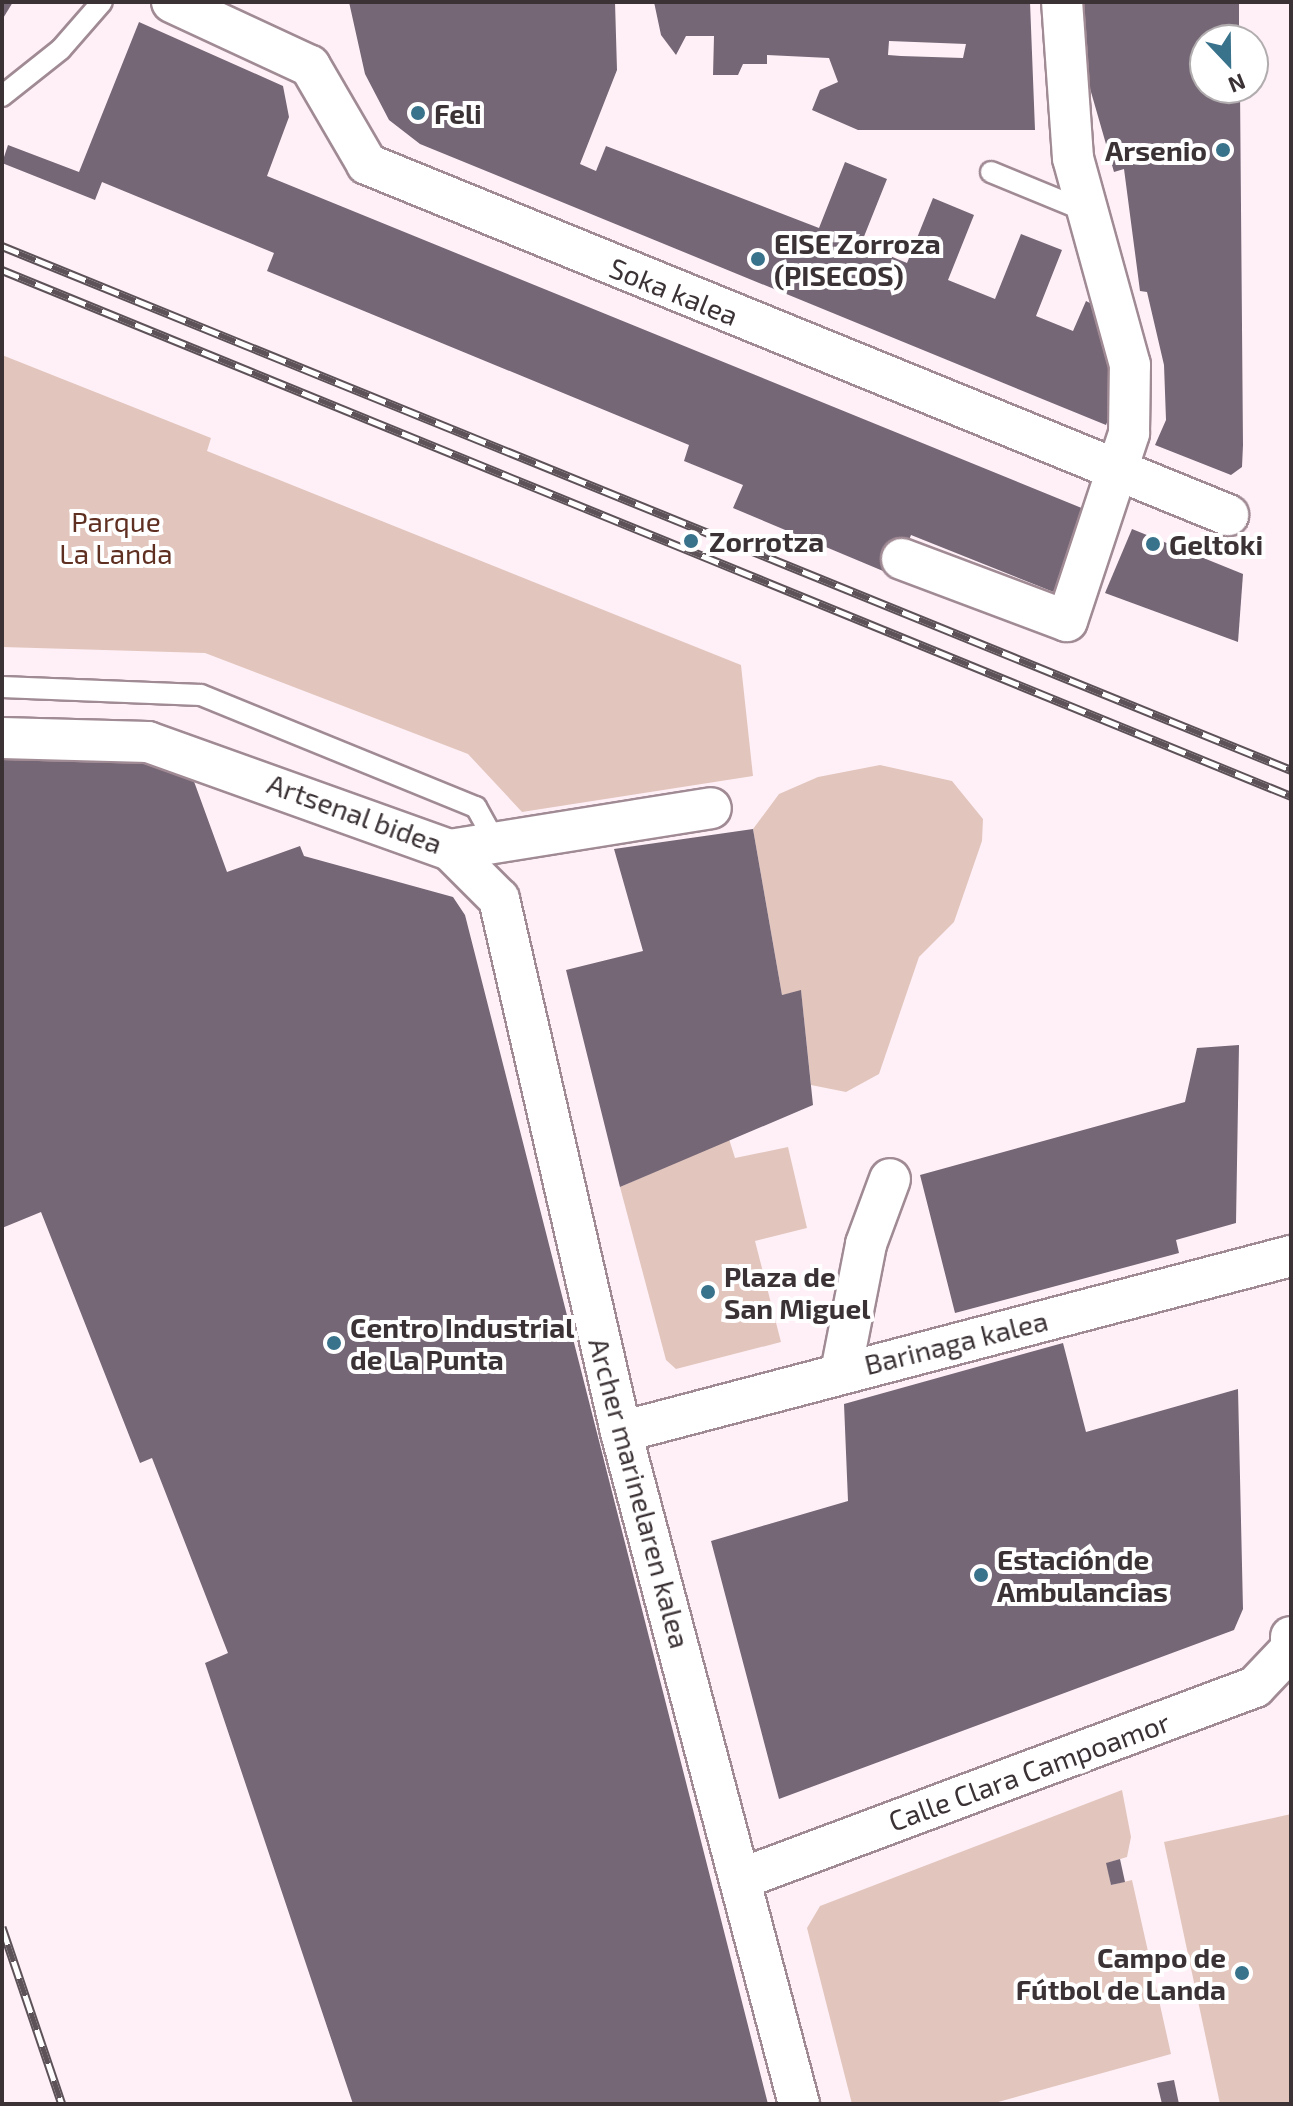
<!DOCTYPE html>
<meta charset="utf-8">
<style>
body{margin:0}
#map{position:relative;width:1293px;height:2106px;overflow:hidden;background:#fff0f7;font-family:"Exo 2",sans-serif}
div>[style]{position:absolute}
[style*='--x']{left:calc(var(--x)*1px);top:calc(var(--y)*1px);width:calc(var(--w)*1px);rotate:calc(var(--a)*1deg)}
.green>*{inset:0;background:#e2c6be}
.building>*{inset:0;background:#756776}
.roads{filter:drop-shadow(2px 0 #a08a94) drop-shadow(-2px 0 #a08a94) drop-shadow(0 2px #a08a94) drop-shadow(0 -2px #a08a94)}
.lane>*{height:20px;margin:-10px;padding:0 10px;transform-origin:10px;border-radius:10px;background:#fff}
.street>*{height:40px;margin:-20px;padding:0 20px;transform-origin:20px;border-radius:20px;background:#fff}
.rail>*{height:9px;margin-top:-4.5px;transform-origin:0;background:repeating-linear-gradient(90deg,#fff 0 18px,#5c5257 0 36px);box-sizing:border-box;border-block:2px solid #5c5257}
.dots>*{width:22px;height:22px;translate:-50% -50%;box-sizing:border-box;border:4px solid #fff;border-radius:50%}
span{translate:-50% -50%;white-space:nowrap;text-align:center;line-height:1.15;-webkit-text-stroke:8px #fff;paint-order:stroke}
.poi-label{font-size:28px;color:#3b3236;font-weight:700}
.left{translate:0 -50%;text-align:left}
.right{translate:-100% -50%;text-align:right}
.street-label{font-size:28px;color:#3b3236}
.park-label{font-size:28px;color:#5f2f21}
.frame{position:absolute;inset:0;border:4px solid #3b3236;pointer-events:none}
.north{position:absolute;left:1189px;top:24px;width:80px;height:80px;box-sizing:border-box;background:#fff;border:2px solid #b1adaf;border-radius:50%;rotate:158deg;font-size:22px;font-weight:700;line-height:32px;text-align:center;color:#3b3236}
.north::after{content:'';display:block;margin:auto;width:28px;height:36px;background:#38728b;clip-path:polygon(50% 0,100% 100%,50% 72%,0 100%)}
</style>
<div id="map">
<div class="green">
<div style="clip-path:polygon(2px 355px,211px 438px,207px 451px,741px 665px,753px 776px,522px 812px,468px 754px,205px 653px,2px 647px)"></div>
<div style="clip-path:polygon(880px 765px,952px 781px,983px 819px,982px 841px,954px 922px,919px 957px,879px 1074px,846px 1092px,811px 1085px,801px 991px,782px 995px,753px 829px,779px 794px,818px 777px)"></div>
<div style="clip-path:polygon(729px 1139px,735px 1158px,788px 1147px,807px 1228px,755px 1241px,781px 1342px,676px 1369px,666px 1360px,620px 1187px)"></div>
<div style="clip-path:polygon(1122px 1790px,1131px 1837px,1127px 1857px,1107px 1863px,1111px 1885px,1132px 1880px,1171px 2054px,991px 2104px,852px 2104px,807px 1928px,820px 1906px)"></div>
<div style="clip-path:polygon(1291px 1814px,1291px 2104px,1220px 2104px,1164px 1842px)"></div>
</div>
<div class="building">
<div style="clip-path:polygon(2px 2px,13px 2px,2px 20px)"></div>
<div style="clip-path:polygon(349px 2px,615px 2px,617px 70px,580px 164px,596px 171px,606px 146px,819px 228px,845px 162px,887px 179px,861px 244px,907px 263px,933px 198px,974px 215px,948px 280px,995px 299px,1021px 234px,1062px 250px,1036px 316px,1073px 331px,1086px 301px,1098px 307px,1119px 391px,1106px 425px,420px 144px,389px 120px,365px 74px)"></div>
<div style="clip-path:polygon(evenodd,654px 2px,1030px 2px,1035px 130px,858px 130px,812px 110px,820px 90px,838px 82px,829px 58px,767px 55px,767px 64px,743px 64px,738px 75px,713px 75px,714px 36px,686px 36px,676px 55px,661px 35px,654px 2px,889px 41px,966px 44px,963px 58px,901px 56px,888px 55px,889px 41px)"></div>
<div style="clip-path:polygon(1080px 2px,1239px 2px,1239px 40px,1205px 40px,1205px 88px,1240px 88px,1243px 445px,1242px 467px,1231px 475px,1155px 445px,1166px 420px,1164px 365px,1147px 292px,1140px 291px,1124px 169px,1114px 172px,1089px 85px)"></div>
<div style="clip-path:polygon(139px 22px,283px 86px,289px 117px,267px 176px,1089px 511px,1056px 593px,911px 535px,895px 576px,733px 508px,743px 485px,684px 461px,689px 445px,267px 271px,274px 253px,102px 182px,95px 200px,2px 163px,8px 145px,79px 172px)"></div>
<div style="clip-path:polygon(1132px 529px,1243px 574px,1238px 642px,1105px 593px)"></div>
<div style="clip-path:polygon(2px 752px,188px 765px,227px 872px,300px 846px,304px 856px,453px 897px,465px 915px,768px 2104px,353px 2104px,205px 1663px,228px 1653px,152px 1458px,140px 1463px,41px 1212px,2px 1228px)"></div>
<div style="clip-path:polygon(753px 829px,782px 995px,801px 990px,813px 1105px,620px 1187px,566px 970px,643px 951px,614px 849px)"></div>
<div style="clip-path:polygon(1239px 1045px,1236px 1223px,1176px 1240px,1179px 1253px,955px 1313px,920px 1175px,1185px 1102px,1197px 1048px)"></div>
<div style="clip-path:polygon(1063px 1343px,1086px 1432px,1238px 1389px,1243px 1609px,1234px 1630px,779px 1799px,711px 1541px,848px 1501px,844px 1404px)"></div>
<div style="clip-path:polygon(1120px 1859px,1125px 1882px,1111px 1885px,1106px 1863px)"></div>
<div style="clip-path:polygon(1174px 2080px,1179px 2104px,1162px 2104px,1157px 2083px)"></div>
</div>
<div class="roads">
<div class="lane">
<div style="--x:2;--y:96;--w:75;--a:-38.5"></div>
<div style="--x:61;--y:49;--w:62;--a:-48.9"></div>
<div style="--x:991;--y:172;--w:105;--a:22.4"></div>
<div style="--x:2;--y:687;--w:199;--a:2.3"></div>
<div style="--x:201;--y:695;--w:297;--a:22.2"></div>
<div style="--x:476;--y:807;--w:38;--a:61"></div>
</div>
<div class="street">
<div style="--x:172;--y:2;--w:152;--a:24.9"></div>
<div style="--x:310;--y:66;--w:113;--a:59.8"></div>
<div style="--x:367;--y:164;--w:930;--a:22.18"></div>
<div style="--x:902;--y:559;--w:176;--a:20.6"></div>
<div style="--x:1067;--y:621;--w:198;--a:-71.7"></div>
<div style="--x:1129;--y:433;--w:68;--a:-89.2"></div>
<div style="--x:1130;--y:365;--w:215;--a:-105.4"></div>
<div style="--x:1073;--y:158;--w:156;--a:-94"></div>
<div style="--x:2;--y:738;--w:146;--a:1.6"></div>
<div style="--x:148;--y:742;--w:321;--a:19.7"></div>
<div style="--x:450;--y:850;--w:264;--a:-9.1"></div>
<div style="--x:450;--y:850;--w:69;--a:45"></div>
<div style="--x:499;--y:899;--w:547;--a:77.11"></div>
<div style="--x:621;--y:1432;--w:695;--a:75.16"></div>
<div style="--x:841;--y:1372;--w:130;--a:-78.9"></div>
<div style="--x:866;--y:1244;--w:69;--a:-69.7"></div>
<div style="--x:621;--y:1432;--w:693;--a:-14.72"></div>
<div style="--x:743;--y:1878;--w:546;--a:-20.46"></div>
<div style="--x:1255;--y:1687;--w:52;--a:-46.5"></div>
<div style="--x:1291;--y:1649;--w:12;--a:-90"></div>
</div>
</div>
<div class="rail">
<div style="--x:2;--y:246;--w:1391;--a:22.12"></div>
<div style="--x:2;--y:270;--w:1392;--a:22.2"></div>
<div style="--x:2;--y:1927;--w:187;--a:71.3"></div>
</div>
<div class="dots">
<div style="left:418px;top:113px;background:#38728b"></div>
<div style="left:1223px;top:150px;background:#38728b"></div>
<div style="left:758px;top:259px;background:#38728b"></div>
<div style="left:691px;top:541px;background:#38728b"></div>
<div style="left:1153px;top:544px;background:#38728b"></div>
<div style="left:708px;top:1292px;background:#38728b"></div>
<div style="left:334px;top:1343px;background:#38728b"></div>
<div style="left:981px;top:1575px;background:#38728b"></div>
<div style="left:1242px;top:1973px;background:#38728b"></div>
</div>
<div class="poi-label">
<span class="left" style="left:434px;top:113px">Feli</span>
<span class="right" style="left:1207px;top:150px">Arsenio</span>
<span class="left" style="left:774px;top:259px">EISE Zorroza<br>(PISECOS)</span>
<span class="left" style="left:709px;top:541px">Zorrotza</span>
<span class="left" style="left:1169px;top:544px">Geltoki</span>
<span class="left" style="left:724px;top:1292px">Plaza de<br>San Miguel</span>
<span class="left" style="left:350px;top:1343px">Centro Industrial<br>de La Punta</span>
<span class="left" style="left:997px;top:1575px">Estación de<br>Ambulancias</span>
<span class="right" style="left:1226px;top:1973px">Campo de<br>Fútbol de Landa</span>
</div>
<div class="street-label">
<span style="left:674px;top:291px;rotate:22deg">Soka kalea</span>
<span style="left:355px;top:813px;rotate:20deg">Artsenal bidea</span>
<span style="left:956px;top:1342px;rotate:-14deg">Barinaga kalea</span>
<span style="left:640px;top:1493px;rotate:75deg">Archer marinelaren kalea</span>
<span style="left:1029px;top:1771px;rotate:-20deg">Calle Clara Campoamor</span>
</div>
<div class="park-label">
<span style="left:116px;top:537px">Parque<br>La Landa</span>
</div>
<div class="frame"></div>
<div class="north">N</div>
</div>
